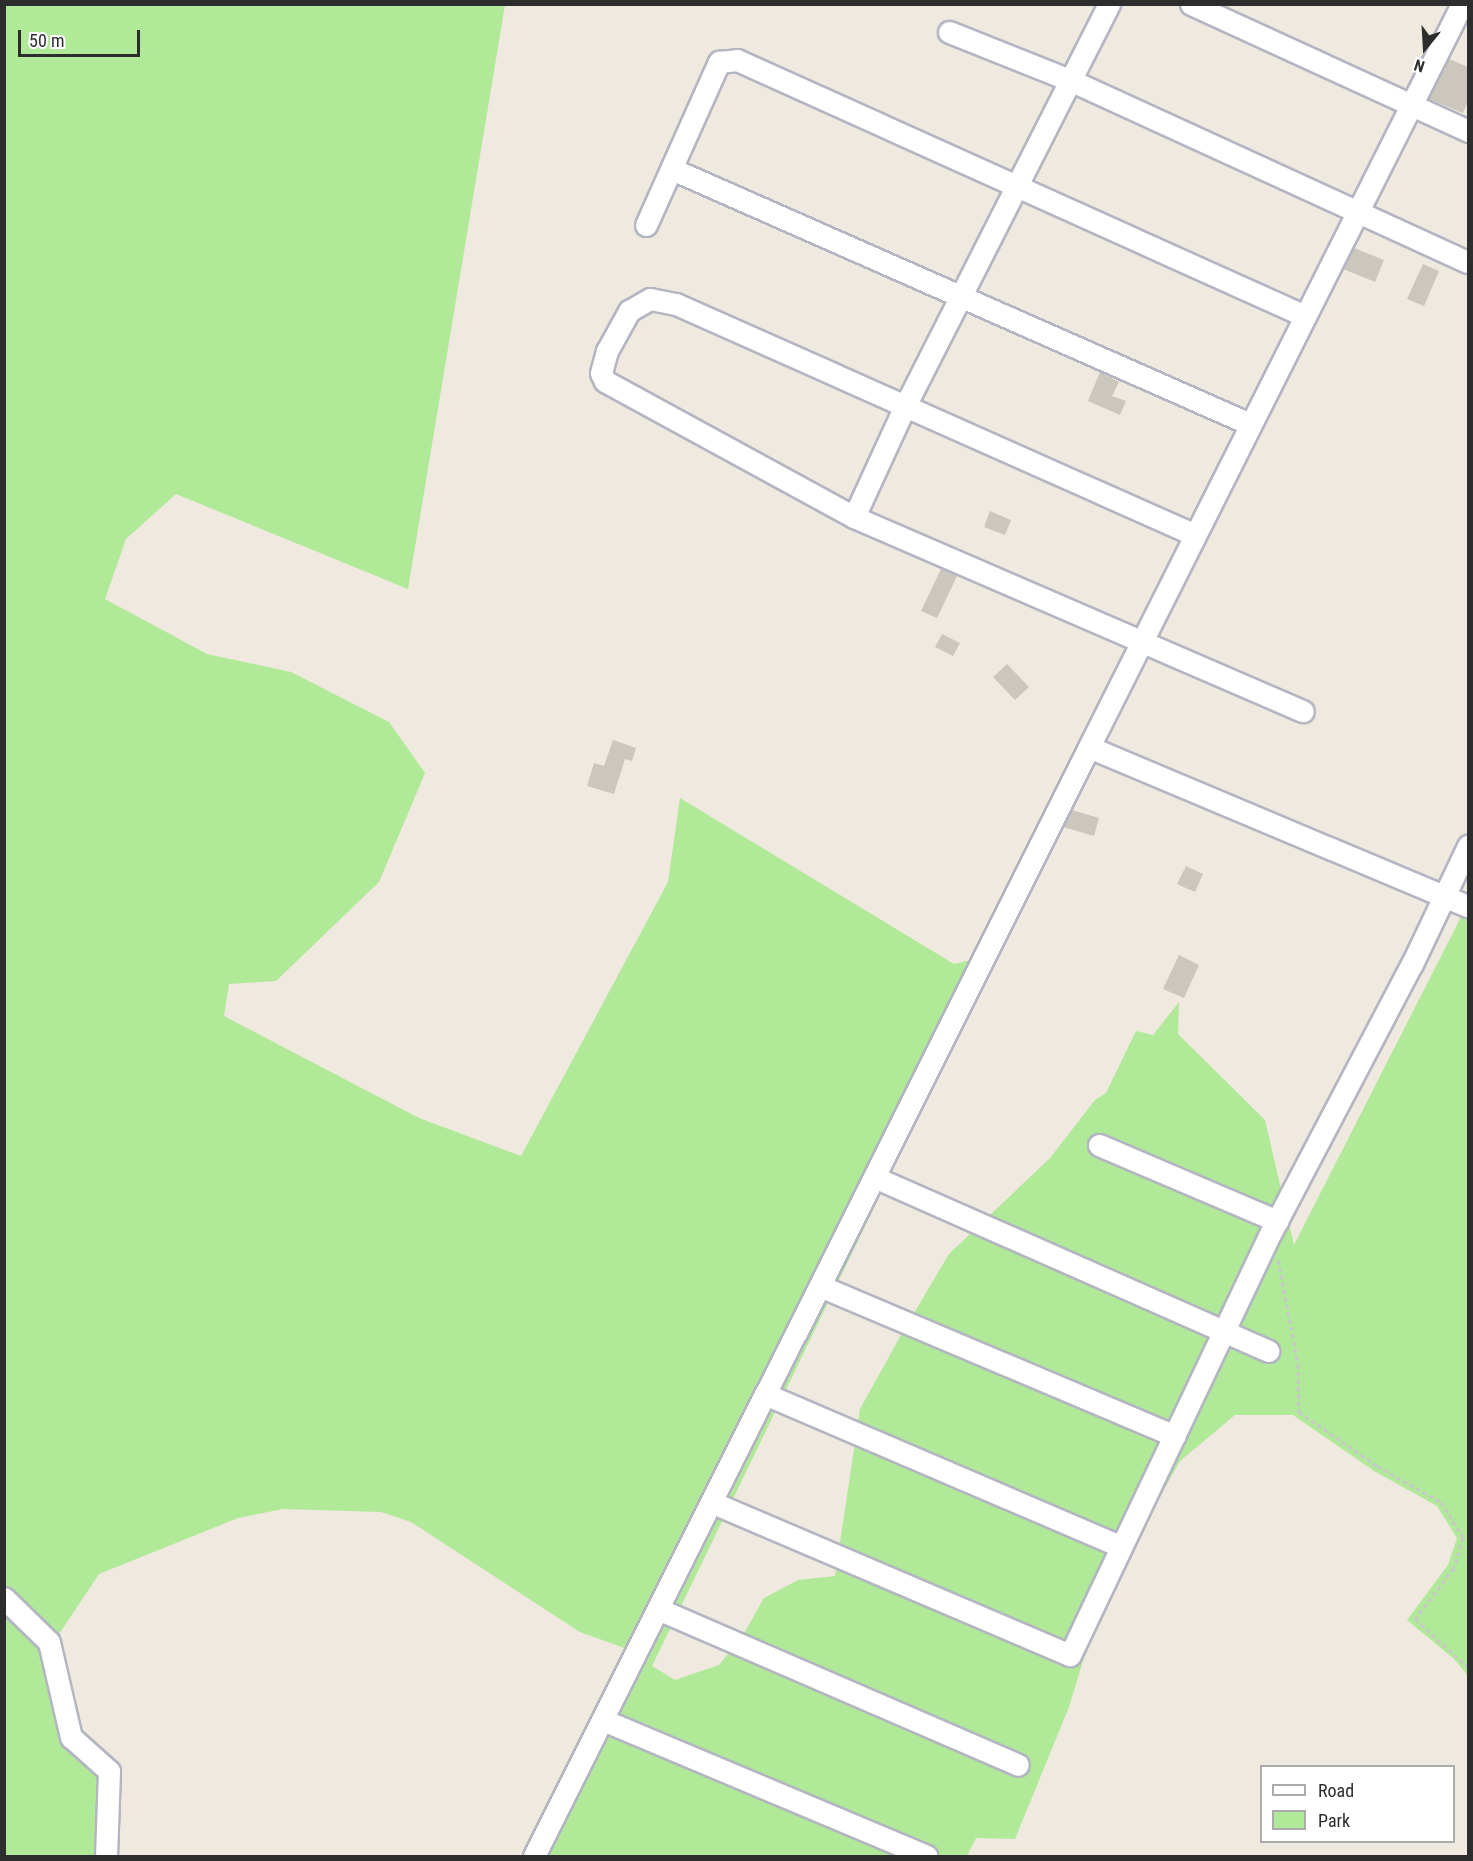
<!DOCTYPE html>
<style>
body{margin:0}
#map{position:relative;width:1473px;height:1861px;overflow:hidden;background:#efe9df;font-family:"Roboto Condensed",sans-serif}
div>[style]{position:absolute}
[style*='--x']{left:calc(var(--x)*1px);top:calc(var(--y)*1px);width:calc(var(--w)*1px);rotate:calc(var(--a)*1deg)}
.green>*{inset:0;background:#b0e998}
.building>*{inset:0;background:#cbc7bd}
.path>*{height:3px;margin-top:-1.5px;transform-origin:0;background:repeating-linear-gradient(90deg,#c8c8c8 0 4.5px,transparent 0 7.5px)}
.roads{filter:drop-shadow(2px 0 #b3b5c1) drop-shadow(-2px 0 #b3b5c1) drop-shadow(0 2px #b3b5c1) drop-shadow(0 -2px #b3b5c1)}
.minor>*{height:21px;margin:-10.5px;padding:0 10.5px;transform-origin:10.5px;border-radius:10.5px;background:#fff}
span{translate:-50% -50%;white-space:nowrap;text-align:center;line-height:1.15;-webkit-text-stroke:4.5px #fff;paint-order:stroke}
.frame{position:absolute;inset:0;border:6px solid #2d2d2d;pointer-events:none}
.legend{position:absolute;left:1260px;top:1765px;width:195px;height:78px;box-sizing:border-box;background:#fff;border:2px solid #ababab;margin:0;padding:8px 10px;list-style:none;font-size:18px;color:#2d2d2d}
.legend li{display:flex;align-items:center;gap:12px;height:30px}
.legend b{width:30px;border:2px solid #ababab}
.north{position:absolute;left:1395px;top:18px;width:60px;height:60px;-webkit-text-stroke:4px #fff;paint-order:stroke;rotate:198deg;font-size:16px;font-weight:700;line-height:24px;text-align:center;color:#2d2d2d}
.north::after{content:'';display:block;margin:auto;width:21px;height:27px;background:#2d2d2d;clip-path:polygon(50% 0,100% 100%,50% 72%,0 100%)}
.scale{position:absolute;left:18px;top:30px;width:122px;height:27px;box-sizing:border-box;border:3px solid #2d2d2d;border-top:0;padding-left:8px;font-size:18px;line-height:21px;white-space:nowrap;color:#2d2d2d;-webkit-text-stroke:4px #fff;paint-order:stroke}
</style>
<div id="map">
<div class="green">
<div style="clip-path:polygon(5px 5px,505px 5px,408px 589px,176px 494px,126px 539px,105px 599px,207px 654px,291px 672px,389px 722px,425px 773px,379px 882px,276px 981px,229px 984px,224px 1016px,419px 1118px,521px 1156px,668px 882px,680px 798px,954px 964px,997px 954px,652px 1666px,675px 1680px,719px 1665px,742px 1637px,764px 1598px,798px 1580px,835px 1576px,860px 1409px,901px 1335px,949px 1254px,1050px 1158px,1095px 1100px,1106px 1093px,1136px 1031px,1153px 1035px,1179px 1002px,1178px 1034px,1265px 1120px,1294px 1245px,1461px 917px,1468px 920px,1468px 1676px,1454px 1659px,1407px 1620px,1448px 1565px,1457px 1538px,1437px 1506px,1374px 1471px,1293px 1415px,1235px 1415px,1180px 1461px,1101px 1601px,1069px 1707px,1015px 1839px,976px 1838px,967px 1856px,525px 1856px,630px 1650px,580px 1632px,411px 1522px,381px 1512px,283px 1509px,238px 1518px,99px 1574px,57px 1637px,79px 1732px,117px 1767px,115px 1856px,5px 1856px)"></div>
</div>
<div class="building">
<div style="clip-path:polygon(1449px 59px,1468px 67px,1468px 101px,1463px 113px,1429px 99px)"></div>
<div style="clip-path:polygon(1354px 248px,1384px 260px,1375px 282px,1343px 269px)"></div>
<div style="clip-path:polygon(1423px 264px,1439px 271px,1424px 306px,1407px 299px)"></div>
<div style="clip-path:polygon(1100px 372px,1119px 382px,1112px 396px,1126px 401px,1120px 415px,1088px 401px)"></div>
<div style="clip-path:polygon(990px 511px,1011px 520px,1005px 535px,984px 527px)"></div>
<div style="clip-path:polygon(941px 569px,957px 576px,937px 618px,921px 611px)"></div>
<div style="clip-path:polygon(942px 634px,960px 643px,953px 656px,935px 647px)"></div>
<div style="clip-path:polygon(1007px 664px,1029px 687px,1015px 700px,993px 677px)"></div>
<div style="clip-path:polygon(613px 740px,636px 748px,632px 761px,625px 759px,614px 794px,587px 786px,594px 763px,604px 766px)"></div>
<div style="clip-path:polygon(1072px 810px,1099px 818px,1094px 836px,1063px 827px)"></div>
<div style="clip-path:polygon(1186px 866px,1203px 874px,1195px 892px,1177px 884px)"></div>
<div style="clip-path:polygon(1179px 955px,1199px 965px,1184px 998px,1163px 989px)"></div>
</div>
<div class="path">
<div style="--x:1278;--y:1260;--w:106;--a:79.1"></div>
<div style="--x:1298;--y:1364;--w:48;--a:88.8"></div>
<div style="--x:1299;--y:1412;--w:95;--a:34.7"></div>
<div style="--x:1377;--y:1466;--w:73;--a:29.4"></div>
<div style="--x:1441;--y:1502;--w:41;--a:57.8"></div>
<div style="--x:1463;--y:1537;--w:32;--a:106"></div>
<div style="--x:1454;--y:1568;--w:64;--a:127.4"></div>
<div style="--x:1415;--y:1619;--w:72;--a:42.2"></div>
</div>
<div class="roads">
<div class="minor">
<div style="--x:1109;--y:4;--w:451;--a:116.9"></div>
<div style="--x:905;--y:406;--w:122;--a:114.7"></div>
<div style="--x:854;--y:517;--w:489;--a:23.4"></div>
<div style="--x:1191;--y:4;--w:305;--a:24.6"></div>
<div style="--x:1462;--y:4;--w:831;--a:116.66"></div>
<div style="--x:1089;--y:747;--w:411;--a:22.8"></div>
<div style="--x:949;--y:32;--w:132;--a:21.7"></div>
<div style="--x:1072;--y:81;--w:435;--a:24.6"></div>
<div style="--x:672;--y:169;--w:632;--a:23.81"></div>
<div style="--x:646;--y:225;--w:179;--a:-65.9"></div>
<div style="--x:719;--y:62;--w:18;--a:-6"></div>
<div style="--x:737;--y:60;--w:623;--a:24.26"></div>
<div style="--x:854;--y:517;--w:284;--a:-151.4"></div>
<div style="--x:605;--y:381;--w:9;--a:-117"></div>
<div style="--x:601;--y:373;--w:23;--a:-75"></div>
<div style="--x:607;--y:351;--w:46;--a:-61.2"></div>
<div style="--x:629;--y:311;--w:24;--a:-30"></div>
<div style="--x:650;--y:299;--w:26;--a:11"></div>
<div style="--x:676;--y:304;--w:568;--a:23.99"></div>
<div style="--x:1099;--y:1145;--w:194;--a:23.1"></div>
<div style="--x:874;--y:1177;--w:431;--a:23.8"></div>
<div style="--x:820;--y:1286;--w:385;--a:22.9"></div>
<div style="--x:765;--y:1394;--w:385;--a:23.2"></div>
<div style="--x:711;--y:1502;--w:390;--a:23.1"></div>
<div style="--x:1070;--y:1655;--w:468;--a:-64.6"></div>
<div style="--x:1271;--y:1232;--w:303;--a:-62.3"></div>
<div style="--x:1412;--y:964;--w:131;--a:-64.6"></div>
<div style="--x:4;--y:1598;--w:63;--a:44.4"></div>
<div style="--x:49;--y:1642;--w:98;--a:77"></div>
<div style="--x:71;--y:1737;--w:51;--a:41.8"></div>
<div style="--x:109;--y:1771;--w:85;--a:92"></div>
<div style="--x:658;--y:1609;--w:392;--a:23.4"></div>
<div style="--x:603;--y:1720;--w:351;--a:22.8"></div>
<div style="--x:534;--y:1856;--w:1240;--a:-63.41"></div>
</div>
</div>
<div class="frame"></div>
<ul class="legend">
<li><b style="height:8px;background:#fff"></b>Road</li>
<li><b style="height:16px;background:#b0e998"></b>Park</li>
</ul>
<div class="north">N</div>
<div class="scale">50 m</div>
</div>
